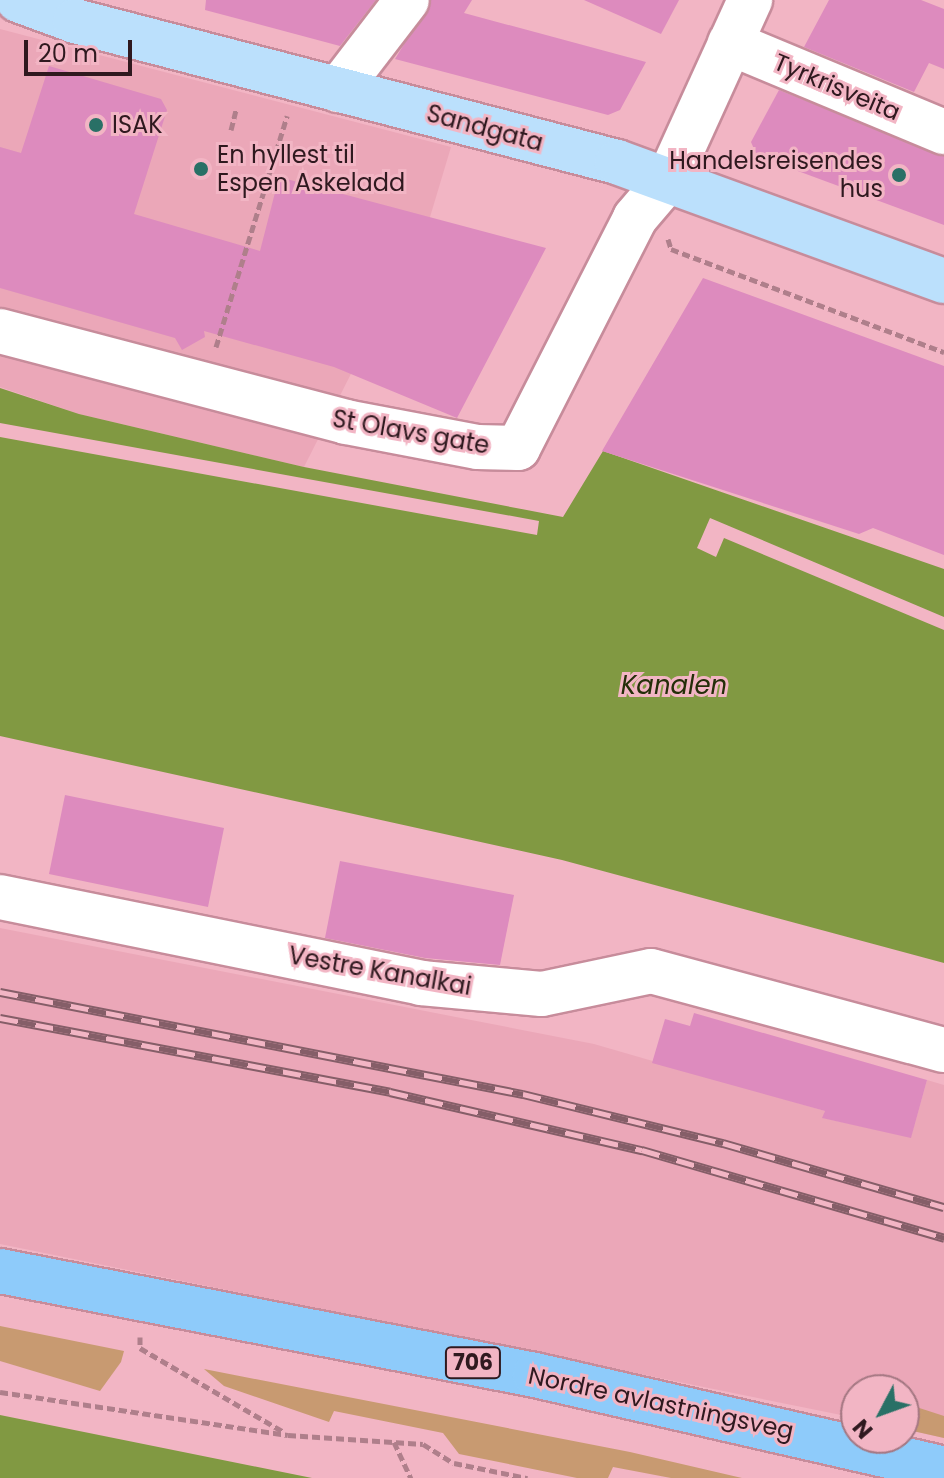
<!DOCTYPE html>
<style>
body{margin:0}
#map{position:relative;width:944px;height:1478px;overflow:hidden;background:#f2b5c4;font-family:Poppins,sans-serif}
div>[style]{position:absolute}
[style*='--x']{left:calc(var(--x)*1px);top:calc(var(--y)*1px);width:calc(var(--w)*1px);rotate:calc(var(--a)*1deg)}
.built>*{inset:0;background:#eba7b8}
.green>*{inset:0;background:#c89a71}
.water>*{inset:0;background:#819942}
.pier>*{inset:0;background:#f2b5c4}
.building>*{inset:0;background:#dd8bbe}
.path>*{height:5px;margin-top:-2.5px;transform-origin:0;background:repeating-linear-gradient(90deg,#af7f8b 0 8px,transparent 0 12px)}
.roads{filter:drop-shadow(2px 0 #c78c9b) drop-shadow(-2px 0 #c78c9b) drop-shadow(0 2px #c78c9b) drop-shadow(0 -2px #c78c9b)}
.minor>*{height:44px;margin:-22px;padding:0 22px;transform-origin:22px;border-radius:22px;background:#fff}
.major>*{height:44px;margin:-22px;padding:0 22px;transform-origin:22px;border-radius:22px;background:#bbe0fc}
.highway>*{height:44px;margin:-22px;padding:0 22px;transform-origin:22px;border-radius:22px;background:#8ecbfa}
.rail>*{height:9px;margin-top:-4.5px;transform-origin:0;background:repeating-linear-gradient(90deg,#f2b5c4 0 18px,#855e68 0 36px);box-sizing:border-box;border-block:2px solid #855e68}
.dots>*{width:22px;height:22px;translate:-50% -50%;box-sizing:border-box;border:4px solid #f2b5c4;border-radius:50%}
span{translate:-50% -50%;white-space:nowrap;text-align:center;line-height:1.15;-webkit-text-stroke:6px #f2b5c4;paint-order:stroke}
.shield-label span{padding:2px 6px;background:#f2b5c4;border:2px solid;border-radius:6px;-webkit-text-stroke-width:0}
.shield-label{font-size:22px;color:#2f191f;font-weight:700}
.street-label{font-size:24px;color:#2f191f}
.poi-label{font-size:24px;color:#2f191f}
.left{translate:0 -50%;text-align:left}
.right{translate:-100% -50%;text-align:right}
.water-label{font-size:26px;color:#242e09;font-style:italic}
.north{position:absolute;left:840px;top:1374px;width:80px;height:80px;box-sizing:border-box;background:#f2b5c4;border:2px solid #a47782;border-radius:50%;rotate:229deg;font-size:22px;font-weight:700;line-height:32px;text-align:center;color:#2f191f}
.north::after{content:'';display:block;margin:auto;width:28px;height:36px;background:#297066;clip-path:polygon(50% 0,100% 100%,50% 72%,0 100%)}
.scale{position:absolute;left:24px;top:40px;width:108px;height:36px;box-sizing:border-box;border:4px solid #2f191f;border-top:0;padding-left:10px;font-size:24px;line-height:28px;white-space:nowrap;color:#2f191f;-webkit-text-stroke:6px #f2b5c4;paint-order:stroke}
</style>
<div id="map">
<div class="built">
<div style="clip-path:polygon(0 29px,451px 147px,430px 217px,304px 467px,79px 414px,0 387px)"></div>
<div style="clip-path:polygon(0 928px,594px 1044px,825px 1111px,823px 1118px,911px 1137px,927px 1080px,944px 1085px,944px 1438px,904px 1429px,904px 1390px,856px 1390px,856px 1418px,0 1244px)"></div>
</div>
<div class="green">
<div style="clip-path:polygon(0 1326px,124px 1351px,121px 1362px,100px 1391px,0 1361px)"></div>
<div style="clip-path:polygon(204px 1369px,630px 1452px,742px 1478px,671px 1478px,613px 1467px,608px 1478px,577px 1478px,459px 1454px,443px 1433px,334px 1411px,329px 1422px,224px 1386px)"></div>
<div style="clip-path:polygon(904px 1403px,944px 1416px,944px 1438px,904px 1429px)"></div>
</div>
<div class="water">
<div style="clip-path:polygon(0 388px,79px 414px,304px 467px,563px 517px,603px 451px,944px 569px,944px 963px,562px 860px,0 736px)"></div>
<div style="clip-path:polygon(0 1415px,312px 1478px,0 1478px)"></div>
</div>
<div class="pier">
<div style="clip-path:polygon(0 423px,539px 521px,537px 535px,0 437px)"></div>
<div style="clip-path:polygon(710px 518px,944px 617px,944px 630px,724px 538px,716px 557px,697px 548px)"></div>
</div>
<div class="building">
<div style="clip-path:polygon(206px 0,376px 0,340px 46px,205px 10px)"></div>
<div style="clip-path:polygon(431px 0,472px 0,464px 13px,646px 62px,620px 110px,608px 115px,395px 59px)"></div>
<div style="clip-path:polygon(584px 0,679px 0,661px 34px)"></div>
<div style="clip-path:polygon(829px 0,921px 0,944px 9px,944px 69px,929px 63px,914px 92px,804px 47px)"></div>
<div style="clip-path:polygon(49px 66px,161px 99px,167px 110px,134px 214px,260px 251px,279px 177px,546px 248px,457px 418px,334px 367px,204px 331px,205px 337px,182px 350px,175px 338px,0 288px,0 147px,21px 153px)"></div>
<div style="clip-path:polygon(779px 90px,944px 156px,944px 225px,757px 156px,751px 142px)"></div>
<div style="clip-path:polygon(703px 278px,944px 366px,944px 555px,873px 528px,859px 534px,602px 451px)"></div>
<div style="clip-path:polygon(65px 795px,224px 828px,208px 907px,49px 874px)"></div>
<div style="clip-path:polygon(340px 861px,514px 895px,500px 965px,425px 958px,325px 938px)"></div>
<div style="clip-path:polygon(694px 1013px,927px 1080px,911px 1138px,822px 1118px,825px 1111px,652px 1063px,665px 1019px,690px 1026px)"></div>
</div>
<div class="path">
<div style="--x:231;--y:130;--w:21;--a:-76"></div>
<div style="--x:668;--y:239;--w:10;--a:73"></div>
<div style="--x:671;--y:249;--w:292;--a:20.7"></div>
<div style="--x:216;--y:347;--w:242;--a:-72.9"></div>
<div style="--x:140;--y:1337;--w:11;--a:90"></div>
<div style="--x:140;--y:1348;--w:167;--a:30.3"></div>
<div style="--x:0;--y:1392;--w:291;--a:8.5"></div>
<div style="--x:288;--y:1435;--w:135;--a:3.8"></div>
<div style="--x:423;--y:1444;--w:36;--a:32"></div>
<div style="--x:454;--y:1463;--w:75;--a:11.6"></div>
<div style="--x:394;--y:1442;--w:40;--a:65"></div>
</div>
<div class="roads">
<div class="minor">
<div style="--x:730;--y:43;--w:232;--a:22.6"></div>
<div style="--x:338;--y:90;--w:113;--a:-52.5"></div>
<div style="--x:0;--y:331;--w:358;--a:14.7"></div>
<div style="--x:346;--y:422;--w:133;--a:10.8"></div>
<div style="--x:477;--y:447;--w:41;--a:1.4"></div>
<div style="--x:518;--y:448;--w:258;--a:-63"></div>
<div style="--x:635;--y:218;--w:52;--a:-49.6"></div>
<div style="--x:669;--y:178;--w:196;--a:-65.5"></div>
<div style="--x:0;--y:897;--w:430;--a:11.5"></div>
<div style="--x:421;--y:983;--w:121;--a:5.2"></div>
<div style="--x:542;--y:994;--w:111;--a:-11.9"></div>
<div style="--x:651;--y:971;--w:303;--a:15.1"></div>
</div>
<div class="major">
<div style="--x:18;--y:0;--w:61;--a:20.2"></div>
<div style="--x:75;--y:21;--w:560;--a:14.58"></div>
<div style="--x:617;--y:162;--w:348;--a:20"></div>
</div>
<div class="highway">
<div style="--x:0;--y:1271;--w:545;--a:11"></div>
<div style="--x:535;--y:1375;--w:420;--a:12.9"></div>
</div>
</div>
<div class="rail">
<div style="--x:0;--y:992;--w:533;--a:11.04"></div>
<div style="--x:523;--y:1094;--w:206;--a:13.8"></div>
<div style="--x:723;--y:1143;--w:230;--a:16.2"></div>
<div style="--x:0;--y:1018;--w:397;--a:10.7"></div>
<div style="--x:390;--y:1092;--w:259;--a:13"></div>
<div style="--x:642;--y:1150;--w:315;--a:16.2"></div>
</div>
<div class="dots">
<div style="left:96px;top:125px;background:#297066"></div>
<div style="left:201px;top:169px;background:#297066"></div>
<div style="left:899px;top:175px;background:#297066"></div>
</div>
<div class="shield-label">
<span style="left:473px;top:1363px">706</span>
</div>
<div class="street-label">
<span style="left:837px;top:87px;rotate:23deg">Tyrkrisveita</span>
<span style="left:485px;top:128px;rotate:15deg">Sandgata</span>
<span style="left:411px;top:432px;rotate:10deg">St Olavs gate</span>
<span style="left:380px;top:971px;rotate:10deg">Vestre Kanalkai</span>
<span style="left:661px;top:1403px;rotate:12deg">Nordre avlastningsveg</span>
</div>
<div class="poi-label">
<span class="left" style="left:112px;top:125px">ISAK</span>
<span class="left" style="left:217px;top:169px">En hyllest til<br>Espen Askeladd</span>
<span class="right" style="left:883px;top:175px">Handelsreisendes<br>hus</span>
</div>
<div class="water-label">
<span style="left:674px;top:686px">Kanalen</span>
</div>
<div class="north">N</div>
<div class="scale">20 m</div>
</div>
